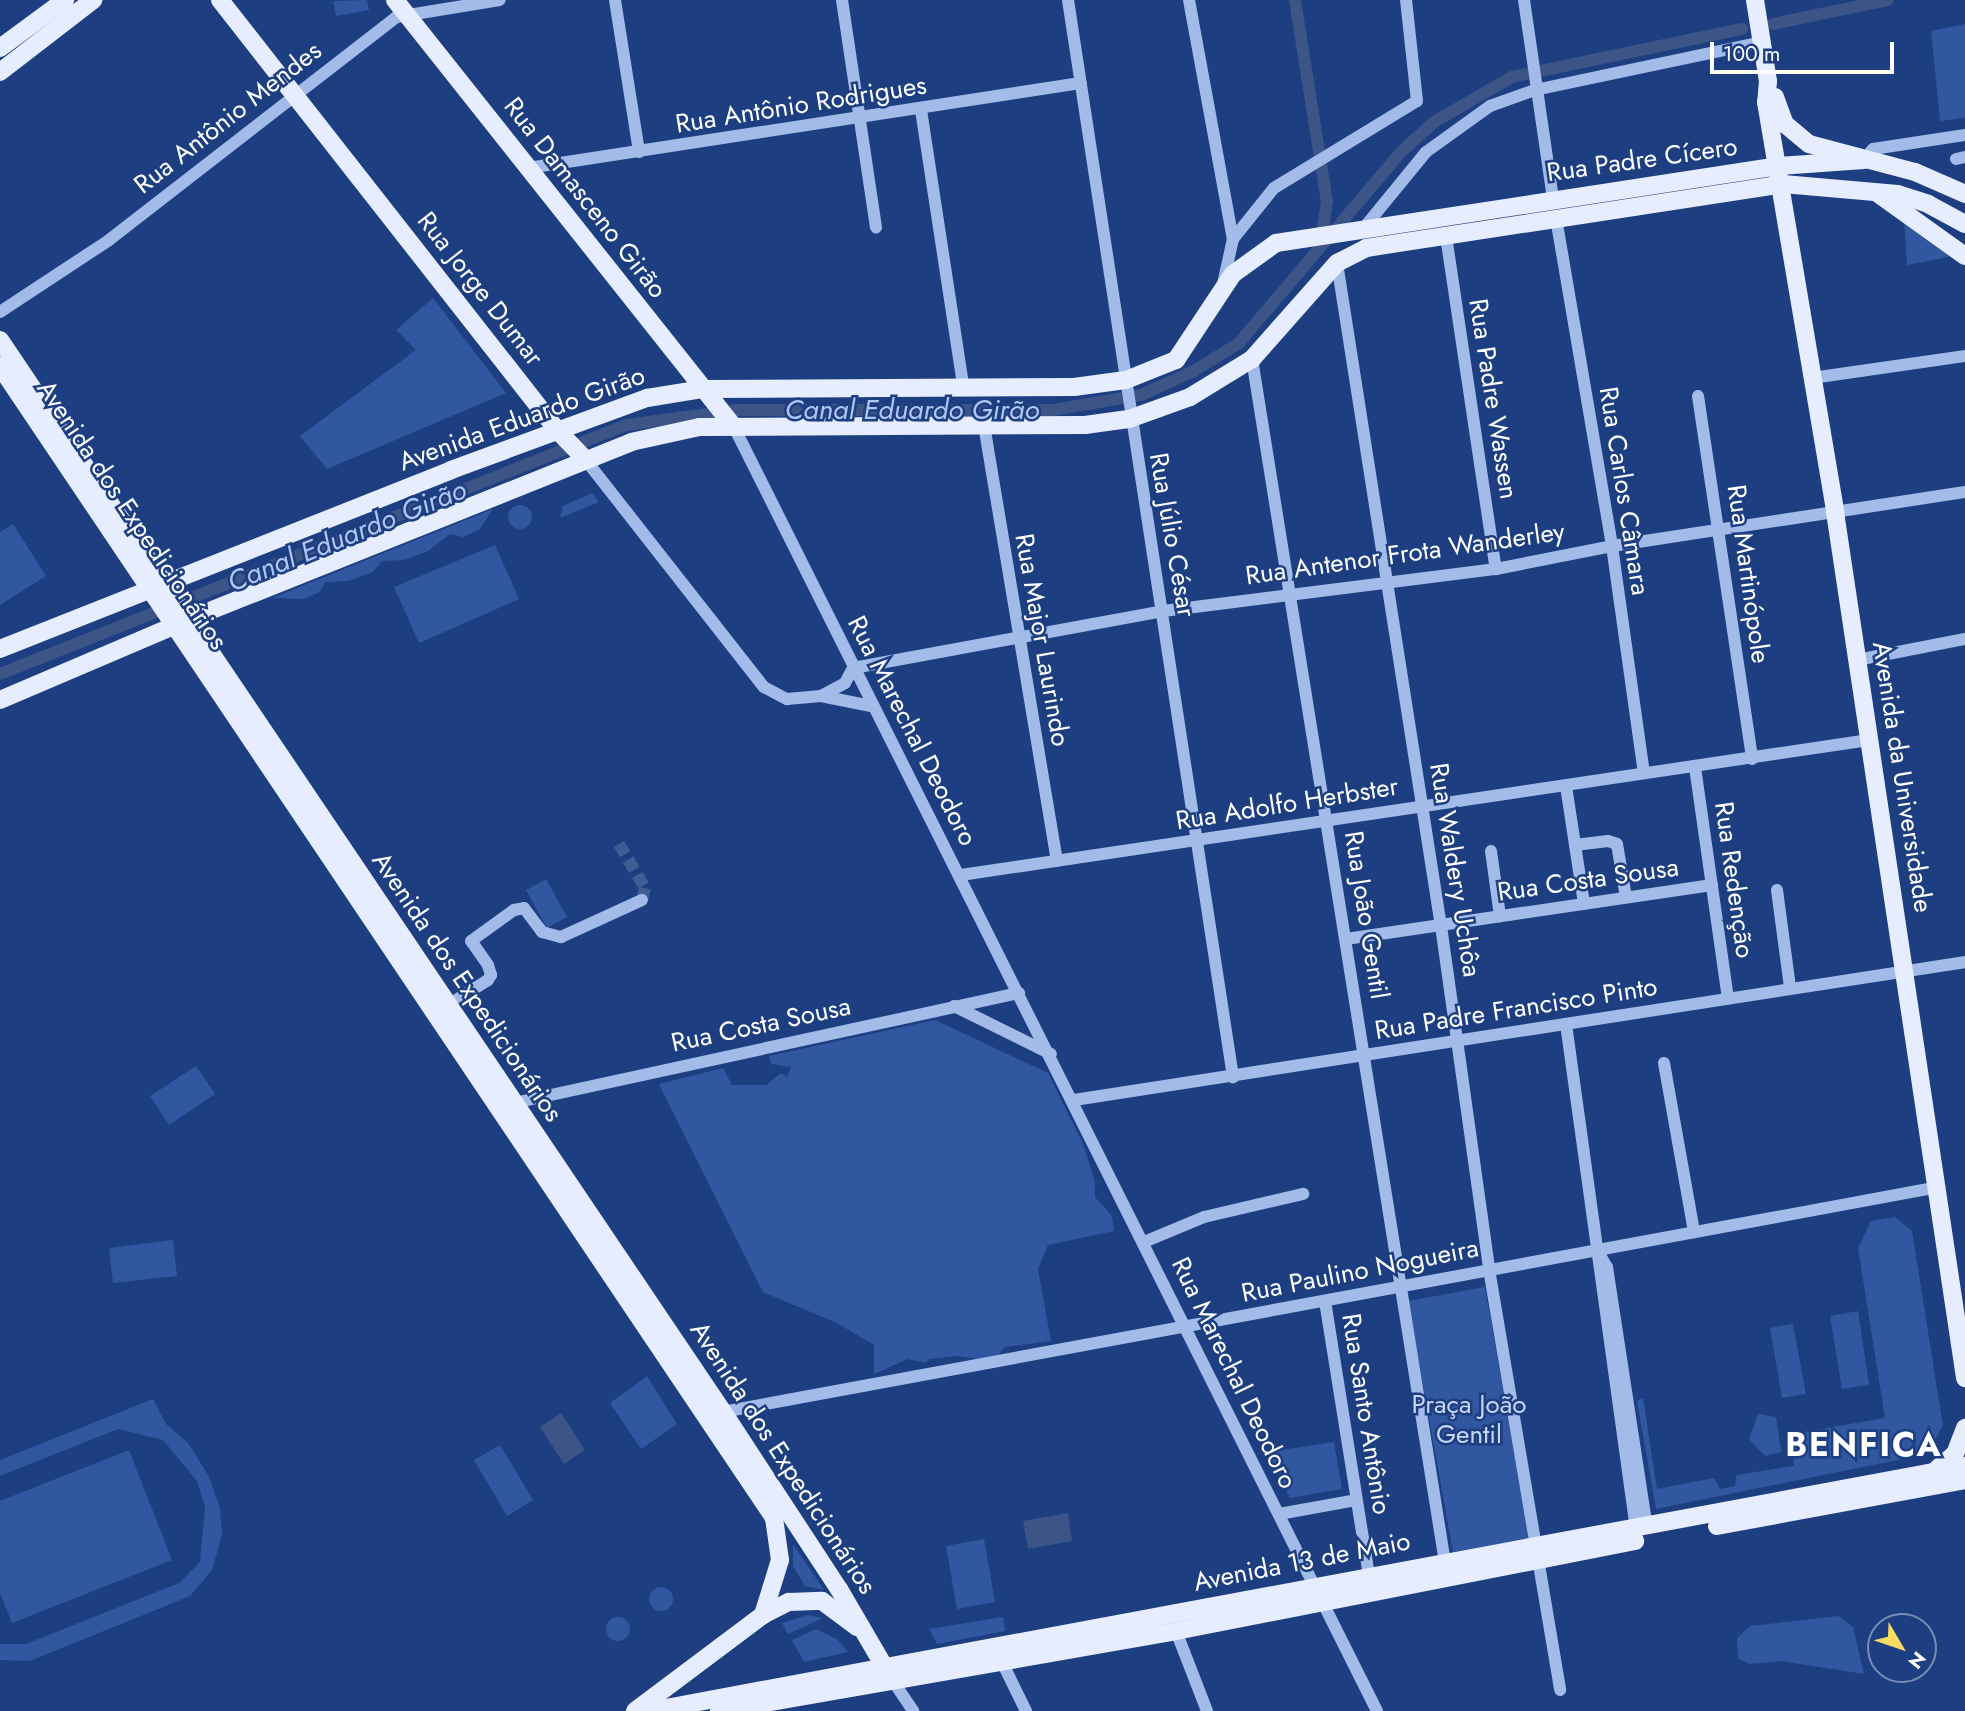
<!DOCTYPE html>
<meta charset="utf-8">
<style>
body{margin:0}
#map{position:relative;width:1965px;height:1711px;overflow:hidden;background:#1d3f81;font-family:Jost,sans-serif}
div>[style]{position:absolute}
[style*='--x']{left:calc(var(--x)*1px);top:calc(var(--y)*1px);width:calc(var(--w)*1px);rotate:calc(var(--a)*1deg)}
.green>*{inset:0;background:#3157a0}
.round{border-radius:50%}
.water>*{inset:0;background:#3c5486}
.canal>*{height:12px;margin:-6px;padding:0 6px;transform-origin:6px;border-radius:6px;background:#3c5486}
.minor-tunnel>*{height:12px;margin-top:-6px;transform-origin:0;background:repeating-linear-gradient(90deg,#3f5c94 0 12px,transparent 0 18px)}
.minor>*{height:12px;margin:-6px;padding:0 6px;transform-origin:6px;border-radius:6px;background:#a2bbe9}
.major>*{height:18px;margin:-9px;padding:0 9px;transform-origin:9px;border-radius:9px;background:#e6edfe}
span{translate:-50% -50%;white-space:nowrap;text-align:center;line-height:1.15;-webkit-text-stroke:5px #1d3f81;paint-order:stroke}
.street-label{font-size:26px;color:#fff}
.park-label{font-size:26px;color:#c7d8f7}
.water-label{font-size:28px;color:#aec6f1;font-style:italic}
.district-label{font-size:33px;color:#fff;font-weight:700;letter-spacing:2px}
.north{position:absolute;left:1867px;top:1613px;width:70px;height:70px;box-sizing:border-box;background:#1d3f81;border:2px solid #778cb3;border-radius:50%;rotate:129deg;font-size:19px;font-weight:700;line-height:28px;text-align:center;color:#fff}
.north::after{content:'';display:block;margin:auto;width:24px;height:32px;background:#f9dc61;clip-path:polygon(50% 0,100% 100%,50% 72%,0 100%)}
.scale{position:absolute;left:1710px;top:42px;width:184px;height:32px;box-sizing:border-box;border:4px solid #fff;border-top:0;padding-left:9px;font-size:21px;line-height:24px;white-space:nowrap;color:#fff;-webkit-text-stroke:5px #1d3f81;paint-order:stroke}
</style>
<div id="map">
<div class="green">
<div style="clip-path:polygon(367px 0,369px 10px,336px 16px,333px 1px)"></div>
<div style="clip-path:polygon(1965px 24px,1965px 118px,1940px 121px,1931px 31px)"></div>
<div style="clip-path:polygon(1904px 218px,1959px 255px,1907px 265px)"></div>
<div style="clip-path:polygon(433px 298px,506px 393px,327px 469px,300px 436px,416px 350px,396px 330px)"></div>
<div style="clip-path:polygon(592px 493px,599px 502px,560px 518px,563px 506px)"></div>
<div class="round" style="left:508px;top:505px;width:24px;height:24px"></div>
<div style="clip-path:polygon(493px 509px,480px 529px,463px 537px,450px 534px,428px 551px,404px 560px,382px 561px,373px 572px,349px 581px,325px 582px,320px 592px,304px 599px,272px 598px)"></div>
<div style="clip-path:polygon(13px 524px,46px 576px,0 605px,0 532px)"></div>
<div style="clip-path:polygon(495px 545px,519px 599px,419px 643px,394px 587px)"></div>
<div style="clip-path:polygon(546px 879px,567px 917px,547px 928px,526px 890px)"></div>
<div style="clip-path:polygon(935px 1020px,1048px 1073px,1083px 1144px,1095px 1182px,1095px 1197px,1112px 1216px,1114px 1231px,1048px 1245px,1038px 1269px,1051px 1341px,1005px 1347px,998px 1355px,980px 1359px,956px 1356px,929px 1359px,926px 1363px,908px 1359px,874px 1374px,874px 1345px,837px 1323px,763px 1292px,659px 1084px,723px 1068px,732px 1085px,766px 1085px,781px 1073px,787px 1077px,791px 1067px,771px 1064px,769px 1056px)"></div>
<div style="clip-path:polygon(196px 1066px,215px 1094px,169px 1125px,150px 1096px)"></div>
<div style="clip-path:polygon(1895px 1217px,1912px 1231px,1943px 1426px,1927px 1454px,1656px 1509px,1637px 1401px,1643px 1398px,1657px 1489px,1714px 1478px,1720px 1489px,1735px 1486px,1736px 1475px,1794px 1466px,1792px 1434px,1885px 1418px,1858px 1248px,1871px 1221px)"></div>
<div style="clip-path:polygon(173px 1240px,177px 1276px,113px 1283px,109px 1248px)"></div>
<div style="clip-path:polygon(1485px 1287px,1529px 1539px,1453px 1552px,1408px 1301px)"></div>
<div style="clip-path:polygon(1858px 1311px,1869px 1385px,1842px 1389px,1830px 1316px)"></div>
<div style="clip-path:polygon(1793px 1324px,1806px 1394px,1782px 1398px,1770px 1328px)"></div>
<div style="clip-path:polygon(647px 1376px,677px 1424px,641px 1449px,610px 1403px)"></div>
<div style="clip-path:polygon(153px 1399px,166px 1424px,189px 1444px,209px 1477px,220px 1508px,222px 1535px,212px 1570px,190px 1596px,30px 1661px,0 1660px,0 1644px,26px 1644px,179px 1583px,200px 1562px,205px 1507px,197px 1481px,163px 1440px,118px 1429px,0 1476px,0 1460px)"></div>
<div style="clip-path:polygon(1758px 1414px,1776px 1417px,1781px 1452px,1765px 1456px,1749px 1439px)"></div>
<div style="clip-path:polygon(1334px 1442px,1342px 1489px,1290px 1498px,1268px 1452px)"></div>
<div style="clip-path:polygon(500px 1445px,533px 1500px,507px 1516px,474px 1460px)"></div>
<div style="clip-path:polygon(129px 1450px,172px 1560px,12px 1623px,0 1593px,0 1501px)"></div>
<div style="clip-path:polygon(984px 1539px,995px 1602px,957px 1609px,946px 1546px)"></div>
<div style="clip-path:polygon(793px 1544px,824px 1590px,805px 1586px,793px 1566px)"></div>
<div class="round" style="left:649px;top:1587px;width:24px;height:24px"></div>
<div style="clip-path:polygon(807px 1615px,823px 1618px,788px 1634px,782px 1623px)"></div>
<div style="clip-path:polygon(1839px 1616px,1853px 1627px,1864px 1674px,1781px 1661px,1749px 1664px,1738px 1658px,1737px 1638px,1750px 1626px)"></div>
<div style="clip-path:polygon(1003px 1617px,1005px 1631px,937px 1644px,929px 1629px)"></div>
<div class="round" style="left:606px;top:1617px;width:24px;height:24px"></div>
<div style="clip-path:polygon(816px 1629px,837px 1639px,848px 1652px,804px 1662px,792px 1640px)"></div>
</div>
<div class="water">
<div style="clip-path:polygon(561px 1413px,585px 1450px,564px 1464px,540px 1427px)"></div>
<div style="clip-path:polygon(1068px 1513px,1072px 1541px,1028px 1549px,1023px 1521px)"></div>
</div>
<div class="canal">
<div style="--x:1295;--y:0;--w:204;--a:81"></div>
<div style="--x:1327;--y:201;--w:40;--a:98.5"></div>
<div style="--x:1773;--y:24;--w:117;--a:-11.8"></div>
<div style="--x:0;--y:674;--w:674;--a:-21.69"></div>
<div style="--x:626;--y:425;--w:112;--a:-7.7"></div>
<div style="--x:737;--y:410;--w:316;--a:0"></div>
<div style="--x:1053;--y:410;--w:89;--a:-9.7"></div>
<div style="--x:1141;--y:395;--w:58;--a:-24.4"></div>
<div style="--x:1194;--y:371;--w:53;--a:-31.9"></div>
<div style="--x:1239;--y:343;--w:249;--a:-49.7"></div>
<div style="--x:1400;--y:153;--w:46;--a:-42.4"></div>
<div style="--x:1434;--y:122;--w:90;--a:-30"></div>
<div style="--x:1512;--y:77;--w:235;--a:-11.8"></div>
</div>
<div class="minor-tunnel">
<div style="--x:619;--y:844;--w:51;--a:59.4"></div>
<div style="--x:645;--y:888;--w:12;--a:104"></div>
</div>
<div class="minor">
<div style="--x:615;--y:0;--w:154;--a:81"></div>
<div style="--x:842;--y:0;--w:230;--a:81.5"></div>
<div style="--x:1068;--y:0;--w:1090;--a:81.29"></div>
<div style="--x:1189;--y:0;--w:243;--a:79.6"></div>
<div style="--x:1524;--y:0;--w:202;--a:81.7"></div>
<div style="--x:921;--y:110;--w:279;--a:81.3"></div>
<div style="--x:1956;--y:159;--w:9;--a:-13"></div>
<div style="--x:1864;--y:160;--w:14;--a:-51"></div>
<div style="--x:1873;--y:149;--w:93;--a:-8.7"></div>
<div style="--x:528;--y:168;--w:559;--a:-8.75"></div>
<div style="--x:1556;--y:218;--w:333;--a:80.3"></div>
<div style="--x:1612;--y:546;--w:229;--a:82"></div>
<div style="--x:1363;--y:229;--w:99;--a:-50.7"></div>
<div style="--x:1426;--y:152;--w:79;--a:-35.7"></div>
<div style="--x:1490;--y:106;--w:48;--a:-19.6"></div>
<div style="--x:1535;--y:90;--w:232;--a:-11.9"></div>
<div style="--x:1446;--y:236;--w:337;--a:81.5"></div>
<div style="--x:1337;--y:263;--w:671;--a:81.09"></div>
<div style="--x:1441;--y:926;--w:346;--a:82"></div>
<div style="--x:1489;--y:1269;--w:427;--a:80.4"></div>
<div style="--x:1223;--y:284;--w:46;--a:-77.5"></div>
<div style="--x:1233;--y:239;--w:65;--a:-51.2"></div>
<div style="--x:1274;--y:188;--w:167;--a:-31.3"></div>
<div style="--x:1417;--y:101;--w:102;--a:-96.2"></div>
<div style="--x:0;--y:312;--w:131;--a:-33.4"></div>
<div style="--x:109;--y:240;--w:363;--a:-37.8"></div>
<div style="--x:396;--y:17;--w:105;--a:-9.3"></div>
<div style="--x:1252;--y:359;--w:1218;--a:80.89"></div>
<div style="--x:1812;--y:378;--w:155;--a:-8.2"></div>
<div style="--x:1698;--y:396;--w:367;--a:81.5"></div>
<div style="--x:984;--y:425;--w:442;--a:80.5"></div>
<div style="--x:734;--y:427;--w:1436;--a:63.4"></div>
<div style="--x:585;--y:459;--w:290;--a:51.9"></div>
<div style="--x:764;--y:687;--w:26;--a:28"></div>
<div style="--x:787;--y:699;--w:34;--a:-5"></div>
<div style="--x:821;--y:696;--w:51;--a:11.3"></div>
<div style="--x:1857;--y:660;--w:110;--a:-11"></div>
<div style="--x:853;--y:668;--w:315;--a:-10.4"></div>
<div style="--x:1163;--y:611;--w:336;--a:-7.2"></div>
<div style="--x:1496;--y:569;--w:118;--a:-11.2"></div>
<div style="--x:1612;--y:546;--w:357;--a:-8.7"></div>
<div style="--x:821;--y:696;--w:27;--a:-28"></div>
<div style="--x:845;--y:683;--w:17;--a:-62"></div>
<div style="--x:1695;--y:767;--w:234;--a:81.9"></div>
<div style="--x:1566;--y:786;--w:119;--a:81.3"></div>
<div style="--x:1575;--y:845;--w:33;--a:-7"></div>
<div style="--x:1608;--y:841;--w:9;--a:18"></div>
<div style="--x:1617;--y:844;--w:54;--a:80.4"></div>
<div style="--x:1491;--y:851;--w:66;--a:82.1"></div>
<div style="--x:961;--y:875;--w:918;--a:-8.46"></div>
<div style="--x:1777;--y:890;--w:99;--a:82.4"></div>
<div style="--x:1346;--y:939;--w:370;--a:-8.4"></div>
<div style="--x:448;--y:1005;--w:47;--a:-32"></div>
<div style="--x:488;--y:980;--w:6;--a:-59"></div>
<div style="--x:491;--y:975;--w:10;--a:-107"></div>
<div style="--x:488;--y:965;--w:29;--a:-125"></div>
<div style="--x:471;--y:941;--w:53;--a:-35.8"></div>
<div style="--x:514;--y:910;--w:10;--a:-11"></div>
<div style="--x:524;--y:908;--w:30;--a:53"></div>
<div style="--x:542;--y:932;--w:20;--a:15"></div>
<div style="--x:561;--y:937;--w:89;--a:-24.6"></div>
<div style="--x:954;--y:1006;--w:108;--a:26.3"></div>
<div style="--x:1566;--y:1024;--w:510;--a:82.11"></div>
<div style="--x:1664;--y:1063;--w:172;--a:79.9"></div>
<div style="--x:1074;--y:1100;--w:902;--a:-8.8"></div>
<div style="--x:514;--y:1103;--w:517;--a:-12.29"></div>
<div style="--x:1144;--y:1242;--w:65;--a:-22.6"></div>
<div style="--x:1204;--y:1217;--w:102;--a:-13.1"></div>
<div style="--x:1597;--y:1250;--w:20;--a:60"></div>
<div style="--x:1607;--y:1267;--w:263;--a:81.3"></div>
<div style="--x:1325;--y:1301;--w:278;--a:80.9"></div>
<div style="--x:717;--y:1413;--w:1243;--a:-10.48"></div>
<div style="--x:1279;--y:1514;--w:78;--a:-10.3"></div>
<div style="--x:1176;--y:1631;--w:86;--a:68.8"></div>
<div style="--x:1001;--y:1660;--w:57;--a:63.9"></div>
<div style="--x:891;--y:1678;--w:40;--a:56"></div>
</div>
<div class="major">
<div style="--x:220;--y:0;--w:546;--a:51.91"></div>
<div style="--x:557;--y:430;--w:40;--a:46"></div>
<div style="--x:395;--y:0;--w:545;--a:51.55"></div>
<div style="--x:1755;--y:0;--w:82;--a:80.9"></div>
<div style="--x:1768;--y:81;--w:21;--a:95"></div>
<div style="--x:1766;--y:102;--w:416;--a:80.4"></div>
<div style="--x:1835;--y:512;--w:876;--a:81.46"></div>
<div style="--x:0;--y:48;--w:81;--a:-36.4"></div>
<div style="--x:0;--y:72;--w:118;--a:-37.7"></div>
<div style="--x:1775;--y:97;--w:29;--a:70"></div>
<div style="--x:1785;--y:124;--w:31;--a:40"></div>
<div style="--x:1809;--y:144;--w:110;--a:14.8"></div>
<div style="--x:1915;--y:172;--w:55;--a:23.7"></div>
<div style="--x:1877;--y:193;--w:108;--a:35.6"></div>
<div style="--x:0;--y:340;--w:1293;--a:56"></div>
<div style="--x:723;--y:1412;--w:212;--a:56.8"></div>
<div style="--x:839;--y:1589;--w:103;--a:59.7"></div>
<div style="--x:0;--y:366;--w:1388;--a:56.1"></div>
<div style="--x:774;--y:1518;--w:42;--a:81.9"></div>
<div style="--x:780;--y:1560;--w:58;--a:107.2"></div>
<div style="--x:0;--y:649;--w:485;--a:-21.6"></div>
<div style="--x:451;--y:470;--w:209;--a:-20.2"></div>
<div style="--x:647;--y:398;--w:57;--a:-9.1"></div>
<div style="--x:703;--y:389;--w:371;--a:-0.3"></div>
<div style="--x:1074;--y:387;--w:52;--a:-7.7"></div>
<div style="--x:1126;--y:380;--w:54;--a:-21.8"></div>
<div style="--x:1176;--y:360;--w:103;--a:-56.5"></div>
<div style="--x:1233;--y:274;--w:53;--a:-35.8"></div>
<div style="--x:1276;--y:243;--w:509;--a:-8.7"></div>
<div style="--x:1779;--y:166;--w:85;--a:-4"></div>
<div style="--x:0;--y:700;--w:220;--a:-23.1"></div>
<div style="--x:202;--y:614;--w:462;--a:-21.8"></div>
<div style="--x:631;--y:442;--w:70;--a:-12.4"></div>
<div style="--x:699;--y:427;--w:386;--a:-0.3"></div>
<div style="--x:1085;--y:425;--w:44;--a:-7.8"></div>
<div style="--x:1129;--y:419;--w:65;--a:-19.8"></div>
<div style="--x:1190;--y:397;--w:73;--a:-31.5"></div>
<div style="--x:1252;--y:359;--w:128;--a:-48.5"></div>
<div style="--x:1337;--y:263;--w:33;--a:-27"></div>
<div style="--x:1366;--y:248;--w:422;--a:-8.7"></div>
<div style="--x:1783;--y:184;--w:115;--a:5"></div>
<div style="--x:1898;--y:194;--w:32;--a:18"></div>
<div style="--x:1928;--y:204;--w:42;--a:28.4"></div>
<div style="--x:1937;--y:1469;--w:23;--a:-40"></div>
<div style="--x:1955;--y:1454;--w:28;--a:-69"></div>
<div style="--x:1717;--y:1526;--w:252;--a:-10.5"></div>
<div style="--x:635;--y:1711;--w:160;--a:-36.9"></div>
<div style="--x:763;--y:1615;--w:29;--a:-27"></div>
<div style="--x:789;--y:1602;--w:33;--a:-2"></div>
<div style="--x:822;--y:1601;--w:44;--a:36.6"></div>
<div style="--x:650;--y:1711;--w:1338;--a:-10.55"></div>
<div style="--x:719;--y:1711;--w:464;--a:-9.9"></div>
<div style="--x:1176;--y:1631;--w:468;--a:-11.1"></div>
</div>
<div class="street-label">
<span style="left:801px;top:105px;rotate:-9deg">Rua Antônio Rodrigues</span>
<span style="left:228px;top:118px;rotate:-38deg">Rua Antônio Mendes</span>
<span style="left:1642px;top:160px;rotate:-8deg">Rua Padre Cícero</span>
<span style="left:585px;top:198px;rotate:52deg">Rua Damasceno Girão</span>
<span style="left:480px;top:289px;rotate:52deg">Rua Jorge Dumar</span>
<span style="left:1493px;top:399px;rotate:81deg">Rua Padre Wassen</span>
<span style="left:522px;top:419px;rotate:-20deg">Avenida Eduardo Girão</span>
<span style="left:1624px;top:491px;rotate:81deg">Rua Carlos Câmara</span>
<span style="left:132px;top:515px;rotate:56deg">Avenida dos Expedicionários</span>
<span style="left:1172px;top:535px;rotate:80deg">Rua Júlio César</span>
<span style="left:1405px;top:554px;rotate:-8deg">Rua Antenor Frota Wanderley</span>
<span style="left:1748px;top:574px;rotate:82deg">Rua Martinópole</span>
<span style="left:1042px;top:640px;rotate:80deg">Rua Major Laurindo</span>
<span style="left:912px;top:731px;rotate:63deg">Rua Marechal Deodoro</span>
<span style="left:1902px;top:777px;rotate:81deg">Avenida da Universidade</span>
<span style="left:1287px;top:804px;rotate:-9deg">Rua Adolfo Herbster</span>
<span style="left:1455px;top:870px;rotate:81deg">Rua Waldery Uchôa</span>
<span style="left:1588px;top:880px;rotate:-8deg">Rua Costa Sousa</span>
<span style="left:1734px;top:880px;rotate:82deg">Rua Redenção</span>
<span style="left:1366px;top:915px;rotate:81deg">Rua João Gentil</span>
<span style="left:467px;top:987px;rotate:56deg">Avenida dos Expedicionários</span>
<span style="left:1516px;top:1009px;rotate:-9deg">Rua Padre Francisco Pinto</span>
<span style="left:761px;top:1025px;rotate:-12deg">Rua Costa Sousa</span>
<span style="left:1360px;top:1271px;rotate:-11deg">Rua Paulino Nogueira</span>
<span style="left:1234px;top:1373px;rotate:64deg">Rua Marechal Deodoro</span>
<span style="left:1366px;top:1414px;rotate:81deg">Rua Santo Antônio</span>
<span style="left:783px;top:1458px;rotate:57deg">Avenida dos Expedicionários</span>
<span style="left:1302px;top:1562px;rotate:-11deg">Avenida 13 de Maio</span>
</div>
<div class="park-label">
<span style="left:1469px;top:1420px">Praça João<br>Gentil</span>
</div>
<div class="water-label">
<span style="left:912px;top:410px">Canal Eduardo Girão</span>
<span style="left:347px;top:536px;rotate:-22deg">Canal Eduardo Girão</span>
</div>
<div class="district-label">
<span style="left:1864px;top:1445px">BENFICA</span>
</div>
<div class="north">N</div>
<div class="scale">100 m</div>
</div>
